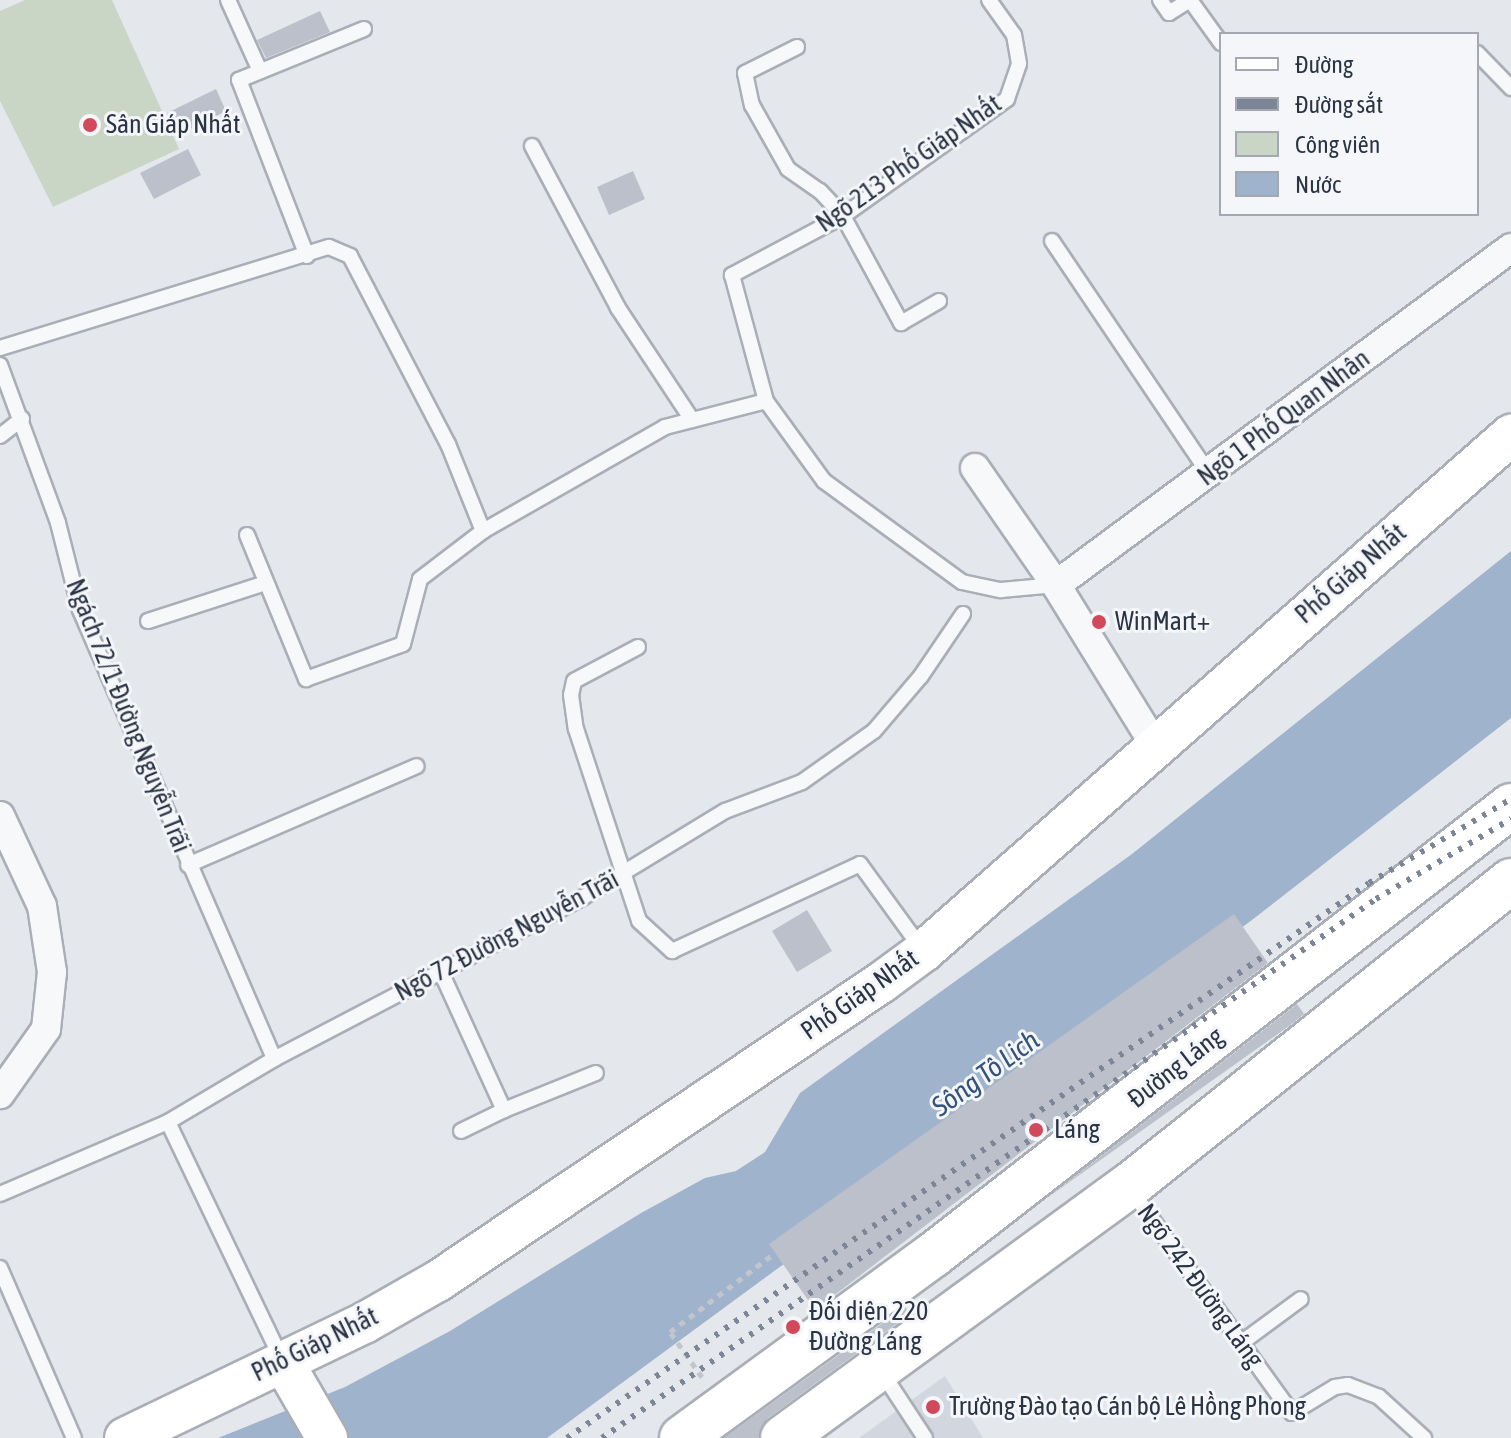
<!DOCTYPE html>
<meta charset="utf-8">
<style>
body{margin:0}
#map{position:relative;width:1511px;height:1438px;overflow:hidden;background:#e4e7ec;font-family:"Asap Condensed",sans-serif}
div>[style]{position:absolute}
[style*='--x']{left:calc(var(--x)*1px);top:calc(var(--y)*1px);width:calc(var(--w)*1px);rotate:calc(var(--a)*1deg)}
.built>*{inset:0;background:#d2d6de}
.green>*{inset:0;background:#c9d6c5}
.water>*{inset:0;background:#9fb4cc}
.building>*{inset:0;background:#bbc0ca}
.path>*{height:5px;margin-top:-2.5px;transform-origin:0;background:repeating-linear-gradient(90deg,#c2c5cb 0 6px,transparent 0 12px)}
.roads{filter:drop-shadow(2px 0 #a9aeb7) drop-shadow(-2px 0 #a9aeb7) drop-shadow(0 2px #a9aeb7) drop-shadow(0 -2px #a9aeb7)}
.service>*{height:14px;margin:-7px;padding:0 7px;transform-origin:7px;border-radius:7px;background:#f7f8fa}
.minor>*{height:28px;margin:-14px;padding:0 14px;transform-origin:14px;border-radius:14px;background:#f7f8fa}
.secondary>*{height:40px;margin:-20px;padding:0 20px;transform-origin:20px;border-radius:20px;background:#fff}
.primary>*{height:44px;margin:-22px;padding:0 22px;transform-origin:22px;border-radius:22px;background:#fff}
.rail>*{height:6px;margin-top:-3px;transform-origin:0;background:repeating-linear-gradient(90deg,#7d8696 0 4px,transparent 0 12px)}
.dots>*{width:22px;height:22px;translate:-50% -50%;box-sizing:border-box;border:4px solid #f4f6f9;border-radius:50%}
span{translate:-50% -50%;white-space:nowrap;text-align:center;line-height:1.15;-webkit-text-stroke:6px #f4f6f9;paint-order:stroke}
.poi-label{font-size:26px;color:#2b3445}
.left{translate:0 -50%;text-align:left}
.street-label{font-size:26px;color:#2b3445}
.water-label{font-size:28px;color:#34527a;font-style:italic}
.legend{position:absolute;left:1219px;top:32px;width:260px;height:184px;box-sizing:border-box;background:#f4f6f9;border:2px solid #a4a8b1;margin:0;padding:10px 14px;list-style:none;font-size:24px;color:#2b3445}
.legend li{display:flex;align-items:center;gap:16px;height:40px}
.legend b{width:40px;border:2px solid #a4a8b1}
</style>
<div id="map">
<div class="built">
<div style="clip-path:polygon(945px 1376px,983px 1438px,859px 1438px)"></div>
</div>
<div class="green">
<div style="clip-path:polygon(25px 0,112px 0,179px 149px,53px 207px,0 101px,0 11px)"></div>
</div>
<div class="water">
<div style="clip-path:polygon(1511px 551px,1511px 718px,1252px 920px,547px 1438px,218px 1438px,345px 1387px,450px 1331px,641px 1213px,705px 1178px,736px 1171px,765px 1152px,800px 1093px,1132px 854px)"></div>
</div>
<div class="building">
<div style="clip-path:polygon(320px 11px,330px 32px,266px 58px,257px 40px)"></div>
<div style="clip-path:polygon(216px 89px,226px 111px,178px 135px,167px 113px)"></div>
<div style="clip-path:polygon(188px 149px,201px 175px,154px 199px,140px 173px)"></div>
<div style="clip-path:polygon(633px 171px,645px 199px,609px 215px,597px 187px)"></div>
<div style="clip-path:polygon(807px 910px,832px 951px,797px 972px,772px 931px)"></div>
<div style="clip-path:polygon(1234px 914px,1268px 963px,815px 1310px,769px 1244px)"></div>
<div style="clip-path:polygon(1297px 1004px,1304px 1014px,1289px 1026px,1047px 1198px)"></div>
<div style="clip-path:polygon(905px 1307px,910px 1314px,768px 1418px,758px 1438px,724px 1438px)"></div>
</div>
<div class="path">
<div style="--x:702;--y:1377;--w:55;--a:-125.4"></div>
<div style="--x:670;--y:1332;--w:131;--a:-37"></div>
</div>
<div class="roads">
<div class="service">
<div style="--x:228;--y:0;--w:78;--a:65.7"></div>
<div style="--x:989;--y:0;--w:43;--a:54.5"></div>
<div style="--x:1014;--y:35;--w:29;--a:80"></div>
<div style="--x:1019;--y:64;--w:37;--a:109"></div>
<div style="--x:1007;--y:99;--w:201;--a:144.5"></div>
<div style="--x:843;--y:216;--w:126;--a:152"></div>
<div style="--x:732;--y:275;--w:131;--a:74.9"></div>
<div style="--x:766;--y:401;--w:99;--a:54.1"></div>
<div style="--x:824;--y:481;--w:171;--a:36.2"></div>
<div style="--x:962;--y:582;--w:40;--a:12"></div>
<div style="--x:1001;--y:590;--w:55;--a:-5.2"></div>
<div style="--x:1160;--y:0;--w:16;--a:55"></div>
<div style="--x:1169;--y:13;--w:25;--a:-32"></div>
<div style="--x:1190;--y:0;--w:53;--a:54.2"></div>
<div style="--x:797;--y:47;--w:58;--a:153.4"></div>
<div style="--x:745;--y:73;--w:33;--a:78"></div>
<div style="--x:752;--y:105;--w:73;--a:60.6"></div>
<div style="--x:788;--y:169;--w:39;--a:35"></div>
<div style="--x:820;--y:191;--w:34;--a:47"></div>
<div style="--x:843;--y:216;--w:122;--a:61.5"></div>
<div style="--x:901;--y:323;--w:44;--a:-30.1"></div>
<div style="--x:1477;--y:53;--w:49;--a:45.8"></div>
<div style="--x:532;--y:146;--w:183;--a:62"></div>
<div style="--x:618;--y:308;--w:134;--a:56.5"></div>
<div style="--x:1052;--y:241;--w:281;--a:56"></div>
<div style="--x:307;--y:256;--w:189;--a:-111.1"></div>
<div style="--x:239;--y:80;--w:135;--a:-22.2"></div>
<div style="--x:0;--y:348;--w:344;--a:-17.1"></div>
<div style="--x:329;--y:247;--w:23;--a:23"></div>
<div style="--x:350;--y:256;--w:212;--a:62.5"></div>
<div style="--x:448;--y:444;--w:94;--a:68.1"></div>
<div style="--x:483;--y:531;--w:210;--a:-29.7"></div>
<div style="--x:665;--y:427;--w:104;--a:-14.4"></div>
<div style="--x:0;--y:365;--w:168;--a:69.8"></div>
<div style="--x:58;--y:523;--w:90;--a:75.8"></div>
<div style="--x:80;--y:610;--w:489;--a:66.6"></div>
<div style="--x:0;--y:436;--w:28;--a:-38"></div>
<div style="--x:247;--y:535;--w:156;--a:67.7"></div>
<div style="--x:306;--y:679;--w:103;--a:-19.8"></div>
<div style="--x:403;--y:644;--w:67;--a:-75.3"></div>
<div style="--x:420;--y:579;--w:79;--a:-37.3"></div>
<div style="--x:148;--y:621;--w:124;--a:-17.9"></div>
<div style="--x:638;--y:647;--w:72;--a:152"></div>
<div style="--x:574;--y:681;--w:14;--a:102"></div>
<div style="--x:571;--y:695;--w:34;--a:82"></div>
<div style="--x:576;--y:729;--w:202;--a:71.8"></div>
<div style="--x:639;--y:921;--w:45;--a:42.3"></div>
<div style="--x:672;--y:951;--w:207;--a:-24.8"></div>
<div style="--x:860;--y:864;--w:104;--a:54"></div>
<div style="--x:188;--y:865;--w:249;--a:-23.4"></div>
<div style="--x:441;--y:972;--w:152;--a:65.5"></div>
<div style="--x:504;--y:1110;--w:99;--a:-21.9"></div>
<div style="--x:168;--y:1122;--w:264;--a:64.4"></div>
<div style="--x:461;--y:1131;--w:48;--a:-26"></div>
<div style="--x:1131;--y:1190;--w:275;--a:54.2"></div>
<div style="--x:1292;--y:1413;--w:50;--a:-31.2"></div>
<div style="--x:1335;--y:1387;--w:13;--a:-9"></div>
<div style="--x:1348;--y:1385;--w:33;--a:21"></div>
<div style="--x:1379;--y:1397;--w:61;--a:42.3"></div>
<div style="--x:0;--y:1194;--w:183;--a:-23.2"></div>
<div style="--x:168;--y:1122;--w:123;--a:-30.7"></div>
<div style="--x:274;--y:1059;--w:348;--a:-27.6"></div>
<div style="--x:582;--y:898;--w:167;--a:-31.3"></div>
<div style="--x:725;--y:811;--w:82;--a:-20.6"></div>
<div style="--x:802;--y:782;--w:88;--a:-35.3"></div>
<div style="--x:874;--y:731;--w:72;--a:-49.5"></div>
<div style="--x:921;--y:676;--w:75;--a:-55.9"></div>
<div style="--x:0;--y:1268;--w:185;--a:66.5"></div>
<div style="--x:1241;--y:1343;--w:74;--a:-36.3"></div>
<div style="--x:881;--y:1371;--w:80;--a:56.7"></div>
</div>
<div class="minor">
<div style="--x:975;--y:468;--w:142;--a:55.3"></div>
<div style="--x:1056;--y:585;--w:188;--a:58.3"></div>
<div style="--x:1056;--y:585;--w:566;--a:-36.53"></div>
<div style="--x:0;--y:816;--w:99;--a:65"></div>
<div style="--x:42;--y:906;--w:67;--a:81.4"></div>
<div style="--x:52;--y:972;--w:57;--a:96"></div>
<div style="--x:46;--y:1029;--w:80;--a:125.3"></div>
</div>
<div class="secondary">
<div style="--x:283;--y:1362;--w:88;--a:59.9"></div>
<div style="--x:125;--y:1438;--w:267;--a:-25.7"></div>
<div style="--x:366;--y:1322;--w:83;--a:-29.7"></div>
<div style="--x:438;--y:1281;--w:535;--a:-33.96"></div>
<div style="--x:882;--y:982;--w:52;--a:-36.4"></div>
<div style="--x:924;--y:951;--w:782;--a:-41.32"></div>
</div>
<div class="primary">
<div style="--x:682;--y:1438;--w:311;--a:-36.1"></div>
<div style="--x:933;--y:1255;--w:732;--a:-37.84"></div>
<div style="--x:783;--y:1438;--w:428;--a:-36.1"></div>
<div style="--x:1129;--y:1186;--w:489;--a:-38.6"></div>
</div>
</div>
<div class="rail">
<div style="--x:567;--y:1438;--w:975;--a:-34.68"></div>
<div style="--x:1369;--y:883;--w:165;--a:-30.6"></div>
<div style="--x:602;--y:1438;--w:943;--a:-34.85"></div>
<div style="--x:1376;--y:899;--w:157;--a:-30.7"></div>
</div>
<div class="dots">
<div style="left:90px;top:125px;background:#d1495b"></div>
<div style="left:1099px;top:622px;background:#d1495b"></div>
<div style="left:1036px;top:1130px;background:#d1495b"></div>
<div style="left:793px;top:1327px;background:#d1495b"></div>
<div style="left:933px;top:1407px;background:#d1495b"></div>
</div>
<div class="poi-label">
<span class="left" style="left:106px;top:125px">Sân Giáp Nhất</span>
<span class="left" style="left:1115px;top:622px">WinMart+</span>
<span class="left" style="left:1054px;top:1130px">Láng</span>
<span class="left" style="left:809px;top:1327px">Đối diện 220<br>Đường Láng</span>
<span class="left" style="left:949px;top:1407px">Trường Đào tạo Cán bộ Lê Hồng Phong</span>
</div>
<div class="street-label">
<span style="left:909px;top:164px;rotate:-35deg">Ngõ 213 Phố Giáp Nhất</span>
<span style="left:1284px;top:418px;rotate:-37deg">Ngõ 1 Phố Quan Nhân</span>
<span style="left:1351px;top:574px;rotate:-41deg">Phố Giáp Nhất</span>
<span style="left:128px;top:716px;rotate:68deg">Ngách 72/1 Đường Nguyễn Trãi</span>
<span style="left:507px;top:936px;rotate:-28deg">Ngõ 72 Đường Nguyễn Trãi</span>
<span style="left:860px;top:995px;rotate:-35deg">Phố Giáp Nhất</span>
<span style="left:1176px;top:1068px;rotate:-38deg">Đường Láng</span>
<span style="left:1200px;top:1286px;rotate:54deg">Ngõ 242 Đường Láng</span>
<span style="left:315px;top:1345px;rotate:-26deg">Phố Giáp Nhất</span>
</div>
<div class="water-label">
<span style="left:985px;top:1073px;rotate:-36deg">Sông Tô Lịch</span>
</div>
<ul class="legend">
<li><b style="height:10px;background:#fff"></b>Đường</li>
<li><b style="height:10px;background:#7d8696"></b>Đường sắt</li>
<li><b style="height:22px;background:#c9d6c5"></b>Công viên</li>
<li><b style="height:22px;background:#9fb4cc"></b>Nước</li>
</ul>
</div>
